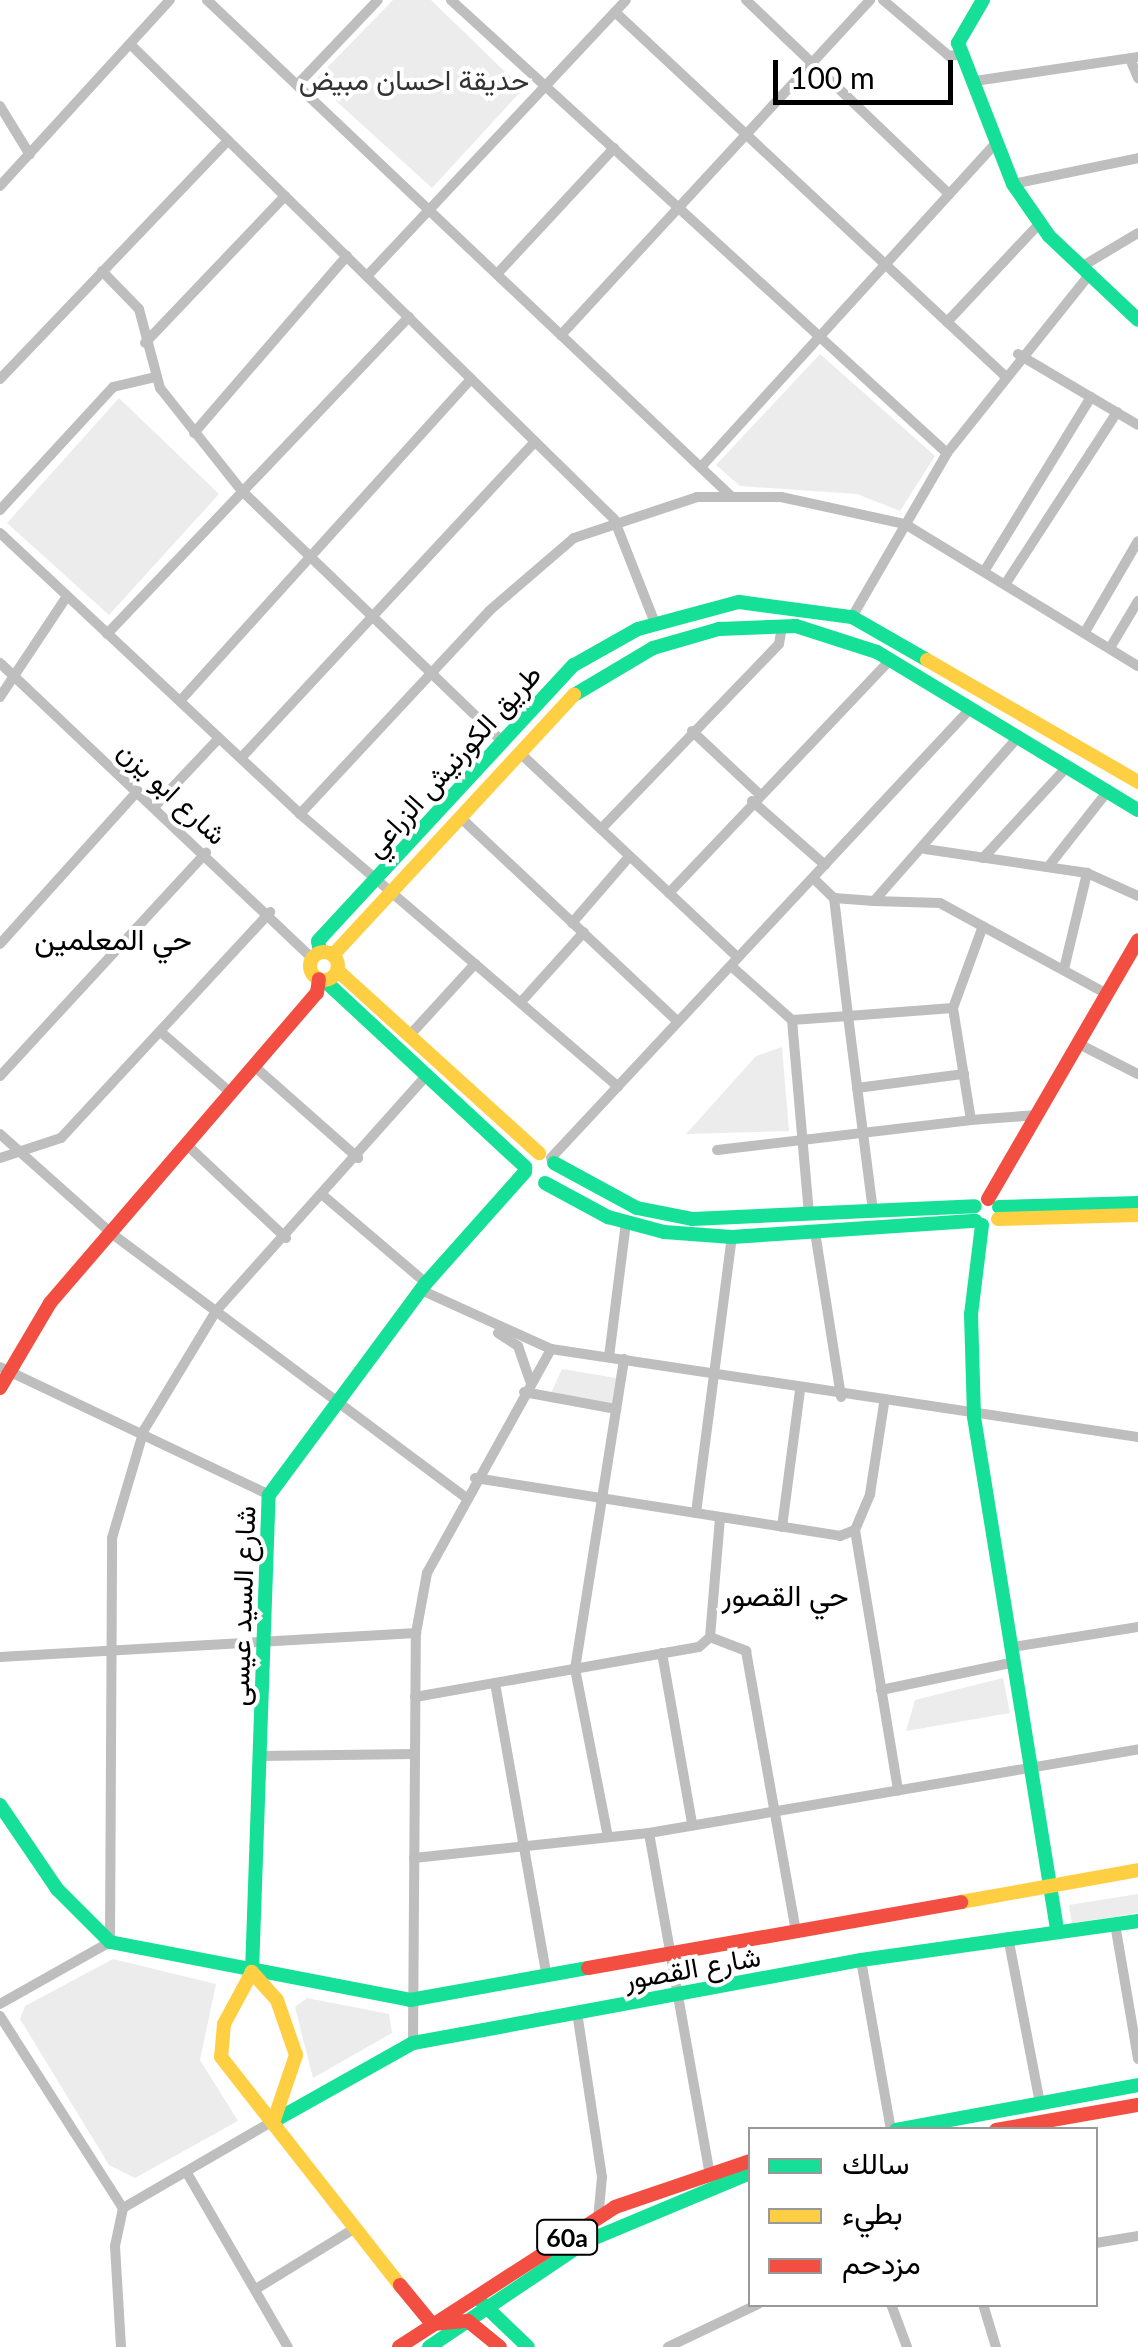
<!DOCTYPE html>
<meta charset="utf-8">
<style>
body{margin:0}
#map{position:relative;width:1138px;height:2347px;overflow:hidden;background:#fff;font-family:Lato,Vazirmatn,sans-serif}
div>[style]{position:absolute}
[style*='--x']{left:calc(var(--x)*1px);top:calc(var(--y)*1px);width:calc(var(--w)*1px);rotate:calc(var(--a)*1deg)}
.green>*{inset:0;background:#ececec}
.street>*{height:10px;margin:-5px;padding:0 5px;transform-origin:5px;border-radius:5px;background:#bebebe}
.fast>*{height:14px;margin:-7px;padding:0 7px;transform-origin:7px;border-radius:7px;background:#16e098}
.slow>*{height:14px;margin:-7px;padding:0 7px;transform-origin:7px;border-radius:7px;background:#ffcf43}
.slow>.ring{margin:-7px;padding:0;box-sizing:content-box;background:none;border:14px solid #ffcf43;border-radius:50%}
.jam>*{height:14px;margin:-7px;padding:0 7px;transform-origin:7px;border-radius:7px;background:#f24e42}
span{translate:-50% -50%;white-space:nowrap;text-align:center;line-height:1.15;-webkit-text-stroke:8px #fff;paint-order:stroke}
.shield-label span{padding:2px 8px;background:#fff;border:2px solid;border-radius:8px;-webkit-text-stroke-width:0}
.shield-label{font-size:25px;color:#000;font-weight:700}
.park-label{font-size:28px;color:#333}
.street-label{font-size:28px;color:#000}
.neighbourhood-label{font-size:30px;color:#000}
.legend{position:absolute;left:748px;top:2127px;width:350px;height:180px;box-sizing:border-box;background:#fff;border:2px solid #999;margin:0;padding:12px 18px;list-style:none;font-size:30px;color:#000}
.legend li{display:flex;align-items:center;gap:20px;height:50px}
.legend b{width:50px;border:2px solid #999}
.scale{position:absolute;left:773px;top:60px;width:180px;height:45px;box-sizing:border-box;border:5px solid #000;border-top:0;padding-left:12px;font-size:30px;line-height:35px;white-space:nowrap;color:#000;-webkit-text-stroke:8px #fff;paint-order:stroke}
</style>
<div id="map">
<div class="green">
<div style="clip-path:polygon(393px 0,431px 0,523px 89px,432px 188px,314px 81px)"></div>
<div style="clip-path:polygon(820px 354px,935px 456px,900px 511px,857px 494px,740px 486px,716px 465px)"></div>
<div style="clip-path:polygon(119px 398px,219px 494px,109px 615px,7px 523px)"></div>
<div style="clip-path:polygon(782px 1047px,789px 1131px,686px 1134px,756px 1056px)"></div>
<div style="clip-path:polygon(562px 1369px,616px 1378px,612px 1406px,551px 1393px)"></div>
<div style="clip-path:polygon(1003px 1678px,1010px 1713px,906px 1731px,915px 1700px)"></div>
<div style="clip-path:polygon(1138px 1894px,1138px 1913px,1072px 1923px,1069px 1905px)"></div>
<div style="clip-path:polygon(113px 1959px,216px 1984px,200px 2060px,238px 2121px,135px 2178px,109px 2165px,20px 2019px,25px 2006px)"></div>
<div style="clip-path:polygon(307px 1998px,389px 2014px,392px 2033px,313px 2078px,295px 2007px)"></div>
</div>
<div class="street">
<div style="--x:207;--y:0;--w:723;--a:43.43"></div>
<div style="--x:451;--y:0;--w:672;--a:42.41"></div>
<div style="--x:746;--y:0;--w:281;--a:43.7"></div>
<div style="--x:883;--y:0;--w:87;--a:40.3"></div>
<div style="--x:949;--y:56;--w:14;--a:-8"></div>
<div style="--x:615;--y:12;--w:533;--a:43.03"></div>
<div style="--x:130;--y:44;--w:678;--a:44.46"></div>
<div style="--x:614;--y:519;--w:112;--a:68.5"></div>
<div style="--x:1130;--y:59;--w:21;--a:67"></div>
<div style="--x:975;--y:81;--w:165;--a:-8.4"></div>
<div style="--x:297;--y:85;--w:117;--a:-46.4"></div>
<div style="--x:0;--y:106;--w:57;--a:58.5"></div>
<div style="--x:1013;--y:184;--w:128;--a:-11.7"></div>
<div style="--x:0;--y:186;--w:252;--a:-47.6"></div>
<div style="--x:1081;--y:267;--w:66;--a:-30.8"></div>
<div style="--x:102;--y:271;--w:53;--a:45.8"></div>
<div style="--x:139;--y:309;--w:82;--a:75.1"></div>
<div style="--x:160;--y:388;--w:132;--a:51.5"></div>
<div style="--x:242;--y:491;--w:359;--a:43.9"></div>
<div style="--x:497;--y:274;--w:172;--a:-47.1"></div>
<div style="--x:367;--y:276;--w:378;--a:-46.8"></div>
<div style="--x:947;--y:322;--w:137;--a:-46.8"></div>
<div style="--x:561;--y:335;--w:456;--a:-47.3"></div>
<div style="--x:145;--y:343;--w:203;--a:-46.4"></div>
<div style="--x:1018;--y:354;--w:139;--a:30.6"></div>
<div style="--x:0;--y:379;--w:330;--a:-46.3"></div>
<div style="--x:194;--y:433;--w:234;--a:-49.2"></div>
<div style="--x:701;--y:467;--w:438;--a:-47.7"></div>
<div style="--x:0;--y:510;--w:167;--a:-47.4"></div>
<div style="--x:113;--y:387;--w:43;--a:-13.4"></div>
<div style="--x:0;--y:533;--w:411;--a:43.1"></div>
<div style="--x:300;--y:814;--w:419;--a:40.6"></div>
<div style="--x:985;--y:570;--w:203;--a:-58.5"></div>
<div style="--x:1006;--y:583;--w:204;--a:-57"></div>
<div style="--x:852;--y:617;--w:190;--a:-59.9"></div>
<div style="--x:947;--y:453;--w:228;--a:-51.4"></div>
<div style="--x:1085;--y:632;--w:105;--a:-59.8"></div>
<div style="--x:107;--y:634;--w:438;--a:-46.4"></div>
<div style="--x:1110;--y:648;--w:55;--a:-59.2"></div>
<div style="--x:0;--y:663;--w:429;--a:43.4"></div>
<div style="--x:0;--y:697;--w:121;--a:-56.4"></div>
<div style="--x:180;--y:701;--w:434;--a:-47.9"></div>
<div style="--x:692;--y:731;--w:92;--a:43.2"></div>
<div style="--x:520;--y:753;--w:299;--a:43.2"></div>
<div style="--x:241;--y:758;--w:432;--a:-47.1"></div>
<div style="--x:752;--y:801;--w:97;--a:41.2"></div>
<div style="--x:155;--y:806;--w:93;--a:-46.7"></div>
<div style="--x:300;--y:814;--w:277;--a:-47"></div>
<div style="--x:489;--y:611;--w:112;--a:-40.7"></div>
<div style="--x:574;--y:538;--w:130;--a:-18.4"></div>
<div style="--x:697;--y:497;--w:84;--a:0"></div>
<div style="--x:781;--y:497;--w:127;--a:12.3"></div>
<div style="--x:905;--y:524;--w:273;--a:31.4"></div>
<div style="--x:462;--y:819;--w:296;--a:43.2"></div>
<div style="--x:601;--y:829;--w:257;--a:-46.1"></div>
<div style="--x:779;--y:644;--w:17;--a:-80"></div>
<div style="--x:925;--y:849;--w:164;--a:8.4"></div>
<div style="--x:1087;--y:873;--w:56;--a:24.3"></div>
<div style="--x:983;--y:858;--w:122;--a:-47.3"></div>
<div style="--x:1048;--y:867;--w:95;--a:-51.8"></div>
<div style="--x:813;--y:878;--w:29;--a:44"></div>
<div style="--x:834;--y:898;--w:119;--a:83.2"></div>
<div style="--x:848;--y:1016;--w:105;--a:-4.4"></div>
<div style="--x:953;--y:1008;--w:113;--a:80.9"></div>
<div style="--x:971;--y:1120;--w:67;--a:-4.3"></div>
<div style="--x:669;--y:893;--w:321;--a:-46.5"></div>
<div style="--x:834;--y:898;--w:40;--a:4.3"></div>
<div style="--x:874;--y:901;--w:217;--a:-48.7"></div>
<div style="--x:874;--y:901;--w:66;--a:1.7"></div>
<div style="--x:940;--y:903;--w:190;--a:28.6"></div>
<div style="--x:572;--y:923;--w:87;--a:-49.2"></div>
<div style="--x:0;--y:944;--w:206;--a:-48"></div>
<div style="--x:731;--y:966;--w:81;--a:41.5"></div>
<div style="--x:792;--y:1020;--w:56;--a:-4.1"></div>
<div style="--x:848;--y:1016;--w:197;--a:82.7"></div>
<div style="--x:1064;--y:969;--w:99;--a:-76.5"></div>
<div style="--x:521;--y:1002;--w:94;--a:-48"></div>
<div style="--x:953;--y:1008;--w:87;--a:-69.9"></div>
<div style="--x:792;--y:1020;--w:195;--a:85"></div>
<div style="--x:162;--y:1033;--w:91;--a:41"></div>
<div style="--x:409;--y:1036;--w:98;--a:-47.5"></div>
<div style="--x:1079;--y:1044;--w:66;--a:27"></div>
<div style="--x:254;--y:1066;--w:139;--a:41.5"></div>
<div style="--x:0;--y:1076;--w:304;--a:-47.3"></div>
<div style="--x:857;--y:1088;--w:108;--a:-7.5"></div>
<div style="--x:0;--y:1134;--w:149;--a:41.7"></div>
<div style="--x:111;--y:1233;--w:440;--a:36.7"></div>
<div style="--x:187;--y:1145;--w:136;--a:43.2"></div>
<div style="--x:717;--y:1150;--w:256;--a:-6.7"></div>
<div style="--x:0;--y:1158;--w:64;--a:-18.2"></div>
<div style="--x:61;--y:1138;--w:308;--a:-47.2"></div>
<div style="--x:551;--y:1158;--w:614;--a:-46.98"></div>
<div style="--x:325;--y:1197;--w:133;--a:40.4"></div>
<div style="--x:815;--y:1232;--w:167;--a:81"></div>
<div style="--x:421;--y:1290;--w:143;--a:24.4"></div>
<div style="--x:551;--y:1349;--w:594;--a:8.53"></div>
<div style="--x:498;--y:1333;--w:24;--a:33"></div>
<div style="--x:518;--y:1346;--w:37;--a:71"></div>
<div style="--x:609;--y:1357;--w:136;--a:-82.8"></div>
<div style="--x:0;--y:1367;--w:298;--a:25.4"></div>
<div style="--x:524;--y:1392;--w:94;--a:10.5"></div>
<div style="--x:475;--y:1478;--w:370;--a:9"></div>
<div style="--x:840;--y:1536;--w:16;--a:-22"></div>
<div style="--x:855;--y:1530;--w:39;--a:-67"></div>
<div style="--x:870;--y:1494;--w:91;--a:-81.2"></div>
<div style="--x:696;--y:1513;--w:278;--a:-82.6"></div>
<div style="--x:782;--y:1527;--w:137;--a:-82.5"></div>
<div style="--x:855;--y:1530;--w:264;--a:80.6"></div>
<div style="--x:710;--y:1637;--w:39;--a:21"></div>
<div style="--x:746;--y:1651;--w:279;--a:79.9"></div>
<div style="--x:1013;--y:1647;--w:127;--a:-9.1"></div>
<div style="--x:662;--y:1653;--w:174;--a:80"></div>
<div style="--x:0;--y:1657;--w:417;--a:-3.3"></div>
<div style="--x:495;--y:1683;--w:294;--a:80"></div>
<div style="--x:881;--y:1690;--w:137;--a:-11.8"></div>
<div style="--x:415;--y:1697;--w:288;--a:-10"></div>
<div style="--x:699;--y:1647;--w:15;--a:-42"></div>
<div style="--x:710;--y:1637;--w:120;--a:-85.2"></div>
<div style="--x:260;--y:1756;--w:155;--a:-0.7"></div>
<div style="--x:649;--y:1833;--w:341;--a:79.9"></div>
<div style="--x:608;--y:1837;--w:171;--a:-101.1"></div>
<div style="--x:575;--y:1669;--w:314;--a:-81"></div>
<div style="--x:414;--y:1858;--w:236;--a:-6.1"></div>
<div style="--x:649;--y:1833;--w:496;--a:-9.7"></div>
<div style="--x:1115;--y:1924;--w:137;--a:80.3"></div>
<div style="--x:1008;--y:1937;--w:169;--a:79.1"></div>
<div style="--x:861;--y:1960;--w:173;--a:80"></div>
<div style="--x:0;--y:2004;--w:126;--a:-29.4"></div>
<div style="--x:110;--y:1942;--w:404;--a:-89.7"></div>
<div style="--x:112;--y:1538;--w:113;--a:-73.5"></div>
<div style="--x:144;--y:1430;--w:139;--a:-58.8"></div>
<div style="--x:216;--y:1311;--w:318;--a:-48.2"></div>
<div style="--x:577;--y:2012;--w:167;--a:81.4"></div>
<div style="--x:602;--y:2177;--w:42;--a:95.4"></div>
<div style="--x:0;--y:2016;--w:228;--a:57.4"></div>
<div style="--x:413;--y:2043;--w:410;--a:-89.6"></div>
<div style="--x:416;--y:1633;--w:61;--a:-79.6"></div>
<div style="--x:427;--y:1573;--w:256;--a:-61"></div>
<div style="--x:187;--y:2173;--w:201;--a:59.9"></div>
<div style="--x:1096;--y:2243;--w:43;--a:-9.5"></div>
<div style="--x:256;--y:2289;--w:116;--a:-31.6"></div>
<div style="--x:891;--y:2304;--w:46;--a:69.6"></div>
<div style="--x:983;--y:2304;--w:45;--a:73.2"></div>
<div style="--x:121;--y:2347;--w:101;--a:-93.4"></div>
<div style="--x:115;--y:2246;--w:39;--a:-78"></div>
<div style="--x:123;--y:2208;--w:173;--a:-30.1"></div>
<div style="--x:668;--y:2347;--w:100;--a:-25.5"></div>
</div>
<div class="fast">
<div style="--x:983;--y:0;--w:50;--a:120.2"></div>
<div style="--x:958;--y:43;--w:151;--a:68.7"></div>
<div style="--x:1013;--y:184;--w:63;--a:55.3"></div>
<div style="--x:1049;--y:236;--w:122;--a:43.3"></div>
<div style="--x:574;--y:695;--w:92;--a:-30.7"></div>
<div style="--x:653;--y:648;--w:69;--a:-16.1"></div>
<div style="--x:719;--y:629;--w:77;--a:-2.2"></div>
<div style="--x:796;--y:626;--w:85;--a:17.8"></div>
<div style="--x:877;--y:652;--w:305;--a:31.2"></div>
<div style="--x:320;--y:952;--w:11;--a:-100"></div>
<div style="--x:318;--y:941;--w:376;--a:-47.2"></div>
<div style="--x:574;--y:665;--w:73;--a:-29.4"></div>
<div style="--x:638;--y:629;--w:105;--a:-15"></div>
<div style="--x:739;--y:602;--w:114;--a:7.6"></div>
<div style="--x:852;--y:617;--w:86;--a:29.8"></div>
<div style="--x:324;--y:980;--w:275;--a:42.9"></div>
<div style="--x:554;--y:1163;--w:94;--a:28.5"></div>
<div style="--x:637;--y:1208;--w:56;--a:11.3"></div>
<div style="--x:692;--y:1219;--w:283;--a:-2.6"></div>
<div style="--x:545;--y:1183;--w:72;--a:28.4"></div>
<div style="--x:608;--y:1217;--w:58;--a:15"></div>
<div style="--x:664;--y:1232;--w:68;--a:4.2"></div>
<div style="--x:732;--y:1237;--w:244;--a:-3.8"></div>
<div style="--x:999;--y:1207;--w:139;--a:-1.6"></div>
<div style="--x:982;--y:1225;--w:90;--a:97"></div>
<div style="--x:971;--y:1314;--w:103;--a:88.3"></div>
<div style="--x:974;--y:1417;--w:519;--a:80.79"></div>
<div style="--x:0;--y:1805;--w:102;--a:55.8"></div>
<div style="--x:57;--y:1889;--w:75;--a:45"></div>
<div style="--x:110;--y:1942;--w:306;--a:10.9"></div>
<div style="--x:410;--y:2000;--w:181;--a:-10.2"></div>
<div style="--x:252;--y:1972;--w:477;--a:-88"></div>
<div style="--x:269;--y:1495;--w:264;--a:-53.5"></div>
<div style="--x:426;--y:1283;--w:149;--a:-48.3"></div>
<div style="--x:274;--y:2121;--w:159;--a:-29.3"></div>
<div style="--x:413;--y:2043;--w:456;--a:-10.5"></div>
<div style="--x:861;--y:1960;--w:280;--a:-8"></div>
<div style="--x:896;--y:2130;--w:246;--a:-10.5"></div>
<div style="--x:483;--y:2304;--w:62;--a:43.7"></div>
<div style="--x:429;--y:2347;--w:188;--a:-33.9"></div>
<div style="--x:585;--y:2242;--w:179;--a:-22.7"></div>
</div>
<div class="slow">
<div style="--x:927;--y:660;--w:244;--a:30"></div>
<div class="ring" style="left:310px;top:952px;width:14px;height:14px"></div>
<div style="--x:333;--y:955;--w:355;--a:-47.2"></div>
<div style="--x:337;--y:970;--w:273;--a:42.2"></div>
<div style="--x:998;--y:1219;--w:140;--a:-1.6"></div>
<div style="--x:961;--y:1902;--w:180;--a:-10.2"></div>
<div style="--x:274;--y:2120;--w:69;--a:-71.3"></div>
<div style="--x:296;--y:2055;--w:58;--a:-109.1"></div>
<div style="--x:277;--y:2000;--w:38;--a:-132"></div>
<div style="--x:252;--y:1972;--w:59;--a:118.3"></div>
<div style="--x:224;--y:2024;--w:33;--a:95"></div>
<div style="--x:221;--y:2057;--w:290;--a:51.9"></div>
</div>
<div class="jam">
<div style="--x:988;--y:1199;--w:299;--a:-59.9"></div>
<div style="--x:0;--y:1388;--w:99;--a:-59.5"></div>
<div style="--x:50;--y:1303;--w:409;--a:-49.3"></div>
<div style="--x:317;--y:993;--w:14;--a:-82"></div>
<div style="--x:588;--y:1968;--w:379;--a:-10"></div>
<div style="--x:996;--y:2130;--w:144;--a:-10"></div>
<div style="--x:400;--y:2285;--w:50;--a:50.6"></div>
<div style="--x:432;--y:2324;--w:36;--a:-5"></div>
<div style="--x:468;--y:2321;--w:41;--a:39.1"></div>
<div style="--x:399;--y:2347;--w:257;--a:-32.9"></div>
<div style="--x:615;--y:2207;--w:143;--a:-18.8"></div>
</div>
<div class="shield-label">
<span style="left:567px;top:2237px">60a</span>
</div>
<div class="park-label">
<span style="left:414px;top:79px">حديقة احسان مبيض</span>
</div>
<div class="street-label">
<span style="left:452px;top:760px;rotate:-48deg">طريق الكورنيش الزراعي</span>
<span style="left:173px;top:792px;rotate:43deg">شارع ابو يزن</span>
<span style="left:241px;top:1606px;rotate:-88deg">شارع السيد عيسى</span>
<span style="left:692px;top:1967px;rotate:-10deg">شارع القصور</span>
</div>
<div class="neighbourhood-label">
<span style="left:113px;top:938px">حي المعلمين</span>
<span style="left:785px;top:1594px">حي القصور</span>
</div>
<ul class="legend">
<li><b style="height:12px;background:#16e098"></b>سالك</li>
<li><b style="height:12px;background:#ffcf43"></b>بطيء</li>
<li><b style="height:12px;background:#f24e42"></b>مزدحم</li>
</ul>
<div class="scale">100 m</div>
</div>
